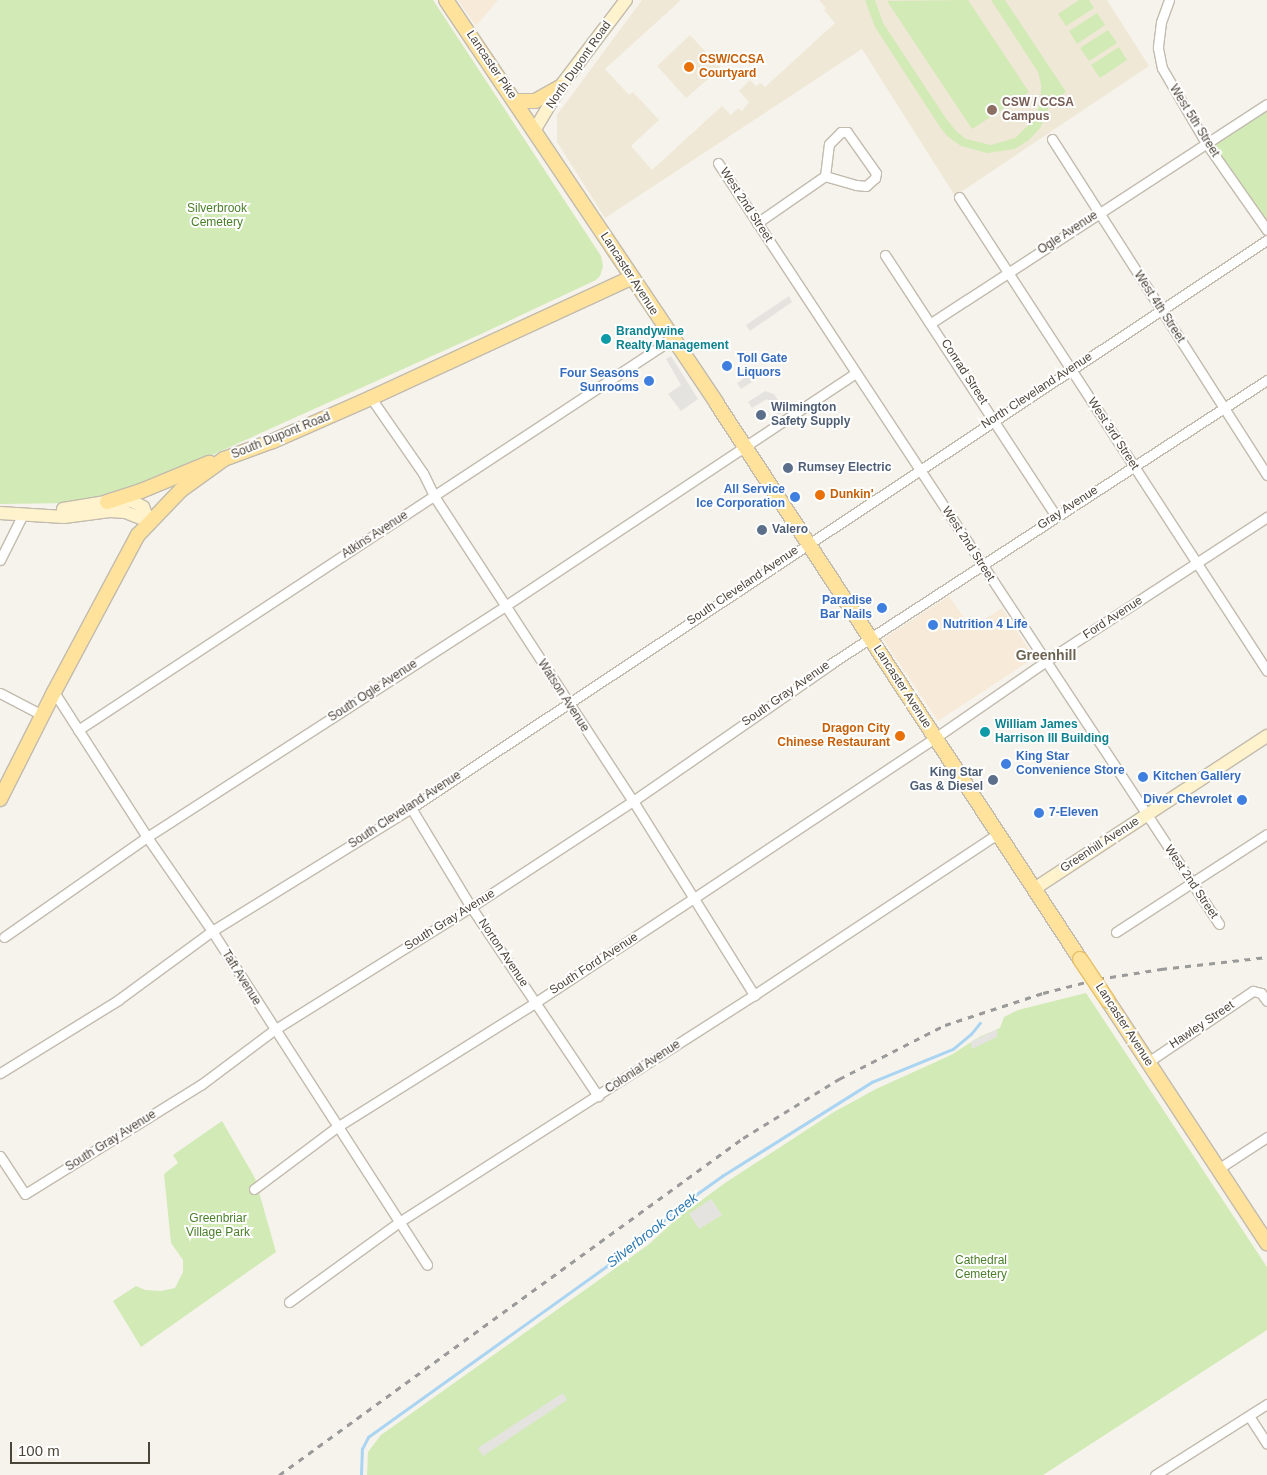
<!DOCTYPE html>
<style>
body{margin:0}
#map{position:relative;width:1267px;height:1475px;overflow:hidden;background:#f6f3ec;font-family:Helvetica,sans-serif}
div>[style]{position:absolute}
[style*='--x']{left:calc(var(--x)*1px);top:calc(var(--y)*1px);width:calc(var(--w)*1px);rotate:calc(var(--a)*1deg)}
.commercial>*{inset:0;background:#f7ead8}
.education>*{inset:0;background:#efe8d6}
.green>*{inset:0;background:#d2eab5}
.parking>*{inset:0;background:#e5e3e0}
.stream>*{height:2.5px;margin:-1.25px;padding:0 1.25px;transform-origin:1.25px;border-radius:1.25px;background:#a9d4f2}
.roads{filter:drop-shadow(1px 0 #c2bbae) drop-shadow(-1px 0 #c2bbae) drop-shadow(0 1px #c2bbae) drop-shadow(0 -1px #c2bbae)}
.street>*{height:9px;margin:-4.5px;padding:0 4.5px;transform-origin:4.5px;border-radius:4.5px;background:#fff}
.secondary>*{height:12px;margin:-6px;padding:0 6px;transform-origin:6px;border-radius:6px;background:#fff3cd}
.primary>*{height:14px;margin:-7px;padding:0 7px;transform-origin:7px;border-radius:7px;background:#ffe39c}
.rail>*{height:2.5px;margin-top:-1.25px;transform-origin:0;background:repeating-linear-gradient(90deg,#9a9a9a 0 6px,transparent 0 12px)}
.bridges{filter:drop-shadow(1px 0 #e6c16a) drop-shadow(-1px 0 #e6c16a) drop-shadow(0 1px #e6c16a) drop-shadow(0 -1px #e6c16a)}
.primary-bridge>*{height:14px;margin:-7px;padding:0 7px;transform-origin:7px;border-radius:7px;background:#ffe39c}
.dots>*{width:14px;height:14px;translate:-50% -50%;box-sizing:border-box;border:2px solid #fff;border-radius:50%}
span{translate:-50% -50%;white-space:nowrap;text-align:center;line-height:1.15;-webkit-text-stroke:4px #fff;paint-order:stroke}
.food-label{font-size:12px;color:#c56008;font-weight:700}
.left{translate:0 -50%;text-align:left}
.right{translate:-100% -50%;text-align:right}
.street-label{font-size:12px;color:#4b4439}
.education-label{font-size:12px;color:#785e54;font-weight:700}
.park-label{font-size:12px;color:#4a7f2a}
.culture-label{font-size:12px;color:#0d838f;font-weight:700}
.shop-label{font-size:12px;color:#366cbe;font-weight:700}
.service-label{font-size:12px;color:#4e5e75;font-weight:700}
.neighbourhood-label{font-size:14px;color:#6e6250;font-weight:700}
.water-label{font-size:14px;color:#2e7ab2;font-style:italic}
.scale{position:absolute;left:10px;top:1442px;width:140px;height:22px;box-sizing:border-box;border:2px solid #4b4439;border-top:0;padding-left:6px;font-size:15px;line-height:18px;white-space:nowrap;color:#4b4439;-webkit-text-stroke:4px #fff;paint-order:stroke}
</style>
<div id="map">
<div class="commercial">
<div style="clip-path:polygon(458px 0,498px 0,476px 26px)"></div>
<div style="clip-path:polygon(949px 596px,971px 628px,1002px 608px,1034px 658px,938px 721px,883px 639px)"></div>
</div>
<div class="education">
<div style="clip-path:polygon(642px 0,681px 0,605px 69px,629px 95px,633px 92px,659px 120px,631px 146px,652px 170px,722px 106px,731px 115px,738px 108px,742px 111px,749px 102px,739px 91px,750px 80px,756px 86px,761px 83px,765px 87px,835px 23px,824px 10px,826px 8px,819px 0,1107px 0,1149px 66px,955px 196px,862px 49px,605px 218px,557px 142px,557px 115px)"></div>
<div style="clip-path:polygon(690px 35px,721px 68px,686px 98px,657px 66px)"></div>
</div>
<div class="green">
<div style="clip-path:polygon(0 0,433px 0,601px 256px,603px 266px,600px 276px,596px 280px,481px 334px,152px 482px,114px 494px,71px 503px,0 504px)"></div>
<div style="clip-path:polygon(865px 0,875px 0,883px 23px,947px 120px,957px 132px,966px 139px,991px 145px,1015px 138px,1034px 120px,1041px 100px,1041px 84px,1038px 72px,991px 0,1005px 0,1066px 92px,1056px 99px,1051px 93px,1047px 114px,1040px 128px,1029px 140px,1015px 149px,987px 153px,961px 146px,947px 136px,938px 124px,875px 27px)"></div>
<div style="clip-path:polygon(968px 0,1029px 92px,972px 129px,887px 1px)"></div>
<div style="clip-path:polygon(1079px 0,1089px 0,1094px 8px,1066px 26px,1058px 14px)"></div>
<div style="clip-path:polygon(1097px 13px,1105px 25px,1077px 44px,1069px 31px)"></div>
<div style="clip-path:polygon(1108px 30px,1117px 43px,1089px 61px,1080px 48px)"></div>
<div style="clip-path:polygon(1119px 47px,1127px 60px,1100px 78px,1091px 65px)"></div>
<div style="clip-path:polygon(1267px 104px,1267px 230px,1206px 143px)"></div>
<div style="clip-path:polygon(1086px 993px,1267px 1267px,1267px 1330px,1043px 1475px,367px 1475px,368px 1452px,381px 1435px,648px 1245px,680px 1216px,725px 1183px,834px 1112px,876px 1089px,951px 1055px,979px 1037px,1000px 1028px,1004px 1017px,1018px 1010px)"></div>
<div style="clip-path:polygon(222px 1121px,255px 1178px,276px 1252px,141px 1347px,113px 1301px,136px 1286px,145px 1290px,161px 1291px,175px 1288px,183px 1272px,183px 1260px,171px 1243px,164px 1174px,178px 1163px,173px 1155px)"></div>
</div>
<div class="parking">
<div style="clip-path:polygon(789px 296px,792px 302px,750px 331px,746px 325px)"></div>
<div style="clip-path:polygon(671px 356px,698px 399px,681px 411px,668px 394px,681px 385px,666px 359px)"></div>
<div style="clip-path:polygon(759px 368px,764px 374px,741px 389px,737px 383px)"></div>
<div style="clip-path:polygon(765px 391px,774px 394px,785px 411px,778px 415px,767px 399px,752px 408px,748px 402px)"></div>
<div style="clip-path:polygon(997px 1029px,997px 1037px,972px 1049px,971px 1042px)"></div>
<div style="clip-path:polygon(711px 1199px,722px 1215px,699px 1229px,689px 1214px)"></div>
<div style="clip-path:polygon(563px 1393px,567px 1400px,483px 1456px,478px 1448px)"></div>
</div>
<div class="stream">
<div style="--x:361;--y:1475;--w:26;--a:-88"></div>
<div style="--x:362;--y:1449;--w:13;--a:-63"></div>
<div style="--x:368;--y:1437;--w:330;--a:-35.6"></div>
<div style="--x:636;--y:1245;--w:59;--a:-41.6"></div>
<div style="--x:680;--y:1206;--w:52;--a:-35.5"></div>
<div style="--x:722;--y:1176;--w:177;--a:-32.1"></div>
<div style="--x:872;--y:1082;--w:87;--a:-22.2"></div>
<div style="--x:953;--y:1049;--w:23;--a:-40"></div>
<div style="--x:971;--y:1034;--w:14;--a:-51"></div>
</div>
<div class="roads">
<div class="street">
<div style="--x:1169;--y:0;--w:23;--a:110"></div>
<div style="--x:1161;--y:22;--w:26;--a:97"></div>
<div style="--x:1158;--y:48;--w:20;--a:79"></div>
<div style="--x:1162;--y:68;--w:87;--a:59.6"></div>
<div style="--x:1206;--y:143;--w:106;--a:55"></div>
<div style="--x:1052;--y:139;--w:399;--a:57.4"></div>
<div style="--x:718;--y:163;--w:911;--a:56.64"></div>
<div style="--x:959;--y:197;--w:565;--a:56.98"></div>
<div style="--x:757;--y:223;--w:83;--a:-34.7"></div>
<div style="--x:825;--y:176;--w:32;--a:-83"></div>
<div style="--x:829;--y:144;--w:17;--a:-45"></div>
<div style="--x:841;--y:132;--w:6;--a:0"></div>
<div style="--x:847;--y:132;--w:50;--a:54.7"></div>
<div style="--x:876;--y:173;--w:5;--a:101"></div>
<div style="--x:875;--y:178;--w:12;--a:138"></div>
<div style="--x:866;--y:186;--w:10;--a:-174"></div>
<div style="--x:856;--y:185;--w:32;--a:-164"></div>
<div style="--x:885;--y:255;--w:312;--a:56.8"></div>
<div style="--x:931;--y:323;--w:401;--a:-33.1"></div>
<div style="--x:371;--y:398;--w:91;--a:55.3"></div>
<div style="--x:423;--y:473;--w:25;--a:64"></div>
<div style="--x:434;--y:496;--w:364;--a:56.9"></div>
<div style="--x:633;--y:801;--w:229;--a:58"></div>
<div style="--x:0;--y:560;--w:51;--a:-63.4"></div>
<div style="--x:54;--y:692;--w:172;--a:57.3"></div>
<div style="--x:147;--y:837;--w:114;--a:55.3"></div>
<div style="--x:212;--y:931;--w:397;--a:57.2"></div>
<div style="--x:0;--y:693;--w:47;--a:27.6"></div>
<div style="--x:78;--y:730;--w:711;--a:-33.35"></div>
<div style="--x:411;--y:808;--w:116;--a:58.8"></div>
<div style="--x:471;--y:907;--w:228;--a:56.1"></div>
<div style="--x:1116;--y:932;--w:180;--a:-33"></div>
<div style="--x:4;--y:937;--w:174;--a:-35"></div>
<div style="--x:147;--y:837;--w:426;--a:-32.8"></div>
<div style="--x:505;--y:606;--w:421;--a:-33.6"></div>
<div style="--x:1148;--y:1062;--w:127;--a:-34.1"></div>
<div style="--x:1253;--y:991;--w:8;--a:14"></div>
<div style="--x:1261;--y:993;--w:10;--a:53"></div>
<div style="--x:0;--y:1073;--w:139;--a:-31.7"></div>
<div style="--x:118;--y:1000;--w:117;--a:-36.3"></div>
<div style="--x:212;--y:931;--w:234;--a:-31.7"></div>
<div style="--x:411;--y:808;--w:1027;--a:-33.57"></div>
<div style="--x:0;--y:1156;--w:45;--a:56.7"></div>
<div style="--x:25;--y:1194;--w:208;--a:-31.9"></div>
<div style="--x:202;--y:1084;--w:90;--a:-36.9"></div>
<div style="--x:274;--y:1030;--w:232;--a:-32"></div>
<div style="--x:471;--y:907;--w:194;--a:-33.2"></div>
<div style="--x:633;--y:801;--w:242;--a:-34.7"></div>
<div style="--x:832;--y:663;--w:519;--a:-33.05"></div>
<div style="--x:1218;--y:1169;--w:59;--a:-33.1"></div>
<div style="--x:254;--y:1189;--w:104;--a:-36.8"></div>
<div style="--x:337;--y:1127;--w:235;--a:-32.1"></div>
<div style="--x:536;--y:1002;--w:189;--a:-33.4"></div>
<div style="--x:694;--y:898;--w:289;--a:-33.6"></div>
<div style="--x:935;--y:738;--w:135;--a:-34.7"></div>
<div style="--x:1046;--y:661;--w:264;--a:-33.1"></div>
<div style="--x:289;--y:1302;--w:136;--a:-36"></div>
<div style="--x:399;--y:1222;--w:421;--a:-32.6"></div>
<div style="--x:754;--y:995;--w:294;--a:-33.5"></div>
<div style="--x:1249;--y:1416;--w:33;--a:57"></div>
<div style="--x:1155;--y:1475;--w:133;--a:-32.4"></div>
</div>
<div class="secondary">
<div style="--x:534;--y:131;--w:51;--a:-59.4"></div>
<div style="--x:560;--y:87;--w:109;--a:-52.8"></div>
<div style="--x:63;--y:509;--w:56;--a:-9.3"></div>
<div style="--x:118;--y:500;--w:14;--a:4"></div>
<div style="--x:132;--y:501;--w:13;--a:29"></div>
<div style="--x:143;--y:507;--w:15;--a:67"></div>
<div style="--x:0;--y:513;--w:64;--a:3.6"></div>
<div style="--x:64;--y:517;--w:46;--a:-7.4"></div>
<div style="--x:110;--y:511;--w:15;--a:4"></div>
<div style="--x:125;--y:512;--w:26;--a:21"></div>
<div style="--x:1034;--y:889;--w:279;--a:-33.3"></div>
</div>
<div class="primary">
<div style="--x:446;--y:0;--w:486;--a:56.1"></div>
<div style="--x:717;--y:404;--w:663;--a:56.81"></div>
<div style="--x:515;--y:101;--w:20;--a:0"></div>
<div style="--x:535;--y:101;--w:29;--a:-29"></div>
<div style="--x:107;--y:502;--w:36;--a:-18"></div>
<div style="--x:141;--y:491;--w:74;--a:-22.4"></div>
<div style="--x:0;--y:799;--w:120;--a:-63.2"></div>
<div style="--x:54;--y:692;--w:178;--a:-61.9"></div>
<div style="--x:138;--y:535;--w:62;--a:-46.3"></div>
<div style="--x:181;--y:490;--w:53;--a:-35.8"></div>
<div style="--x:224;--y:459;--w:52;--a:-20.2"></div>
<div style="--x:273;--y:441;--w:107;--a:-23.7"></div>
<div style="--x:371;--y:398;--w:286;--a:-24.8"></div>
<div style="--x:1108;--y:1001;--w:290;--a:56.7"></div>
</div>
</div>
<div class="rail">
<div style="--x:279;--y:1475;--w:573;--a:-35.99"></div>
<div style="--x:743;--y:1138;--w:113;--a:-31.6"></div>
<div style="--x:839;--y:1079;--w:119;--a:-27"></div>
<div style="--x:945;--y:1025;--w:103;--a:-18.1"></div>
<div style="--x:1043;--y:993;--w:57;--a:-14.3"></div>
<div style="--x:1098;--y:979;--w:64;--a:-9"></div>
<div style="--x:1161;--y:969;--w:107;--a:-6.5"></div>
</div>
<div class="bridges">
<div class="primary-bridge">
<div style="--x:1080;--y:959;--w:50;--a:56.3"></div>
</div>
</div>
<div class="dots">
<div style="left:689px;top:67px;background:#e8710a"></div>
<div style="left:992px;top:110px;background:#8d6e63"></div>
<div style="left:606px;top:339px;background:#0f9aa8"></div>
<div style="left:727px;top:366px;background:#3f7fe0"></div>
<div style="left:649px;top:381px;background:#3f7fe0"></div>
<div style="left:761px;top:415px;background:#5c6f8a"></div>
<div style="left:788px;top:468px;background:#5c6f8a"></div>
<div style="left:820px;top:495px;background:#e8710a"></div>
<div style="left:795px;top:497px;background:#3f7fe0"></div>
<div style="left:762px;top:530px;background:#5c6f8a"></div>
<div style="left:882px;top:608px;background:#3f7fe0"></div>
<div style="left:933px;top:625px;background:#3f7fe0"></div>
<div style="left:985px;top:732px;background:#0f9aa8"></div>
<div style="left:900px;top:736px;background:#e8710a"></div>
<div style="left:1006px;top:764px;background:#3f7fe0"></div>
<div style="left:1143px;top:777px;background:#3f7fe0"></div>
<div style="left:993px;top:780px;background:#5c6f8a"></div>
<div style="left:1242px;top:800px;background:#3f7fe0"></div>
<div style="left:1039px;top:813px;background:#3f7fe0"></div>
</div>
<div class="food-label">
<span class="left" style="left:699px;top:67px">CSW/CCSA<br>Courtyard</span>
<span class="left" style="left:830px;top:495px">Dunkin'</span>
<span class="right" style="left:890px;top:736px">Dragon City<br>Chinese Restaurant</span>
</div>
<div class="street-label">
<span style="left:491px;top:65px;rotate:56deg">Lancaster Pike</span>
<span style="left:579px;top:65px;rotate:-55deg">North Dupont Road</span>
<span style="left:1194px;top:121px;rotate:58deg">West 5th Street</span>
<span style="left:746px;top:205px;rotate:57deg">West 2nd Street</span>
<span style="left:1068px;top:233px;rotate:-33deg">Ogle Avenue</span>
<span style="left:629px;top:274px;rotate:57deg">Lancaster Avenue</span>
<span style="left:1159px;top:307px;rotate:57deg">West 4th Street</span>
<span style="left:964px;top:372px;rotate:57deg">Conrad Street</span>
<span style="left:1037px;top:391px;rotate:-33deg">North Cleveland Avenue</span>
<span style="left:1113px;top:434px;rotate:57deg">West 3rd Street</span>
<span style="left:281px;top:436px;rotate:-22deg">South Dupont Road</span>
<span style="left:1068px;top:508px;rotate:-33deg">Gray Avenue</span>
<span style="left:375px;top:535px;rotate:-33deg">Atkins Avenue</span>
<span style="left:968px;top:544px;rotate:57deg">West 2nd Street</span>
<span style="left:743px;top:586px;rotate:-34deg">South Cleveland Avenue</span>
<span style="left:1113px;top:618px;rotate:-33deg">Ford Avenue</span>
<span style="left:902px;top:687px;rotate:57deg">Lancaster Avenue</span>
<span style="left:373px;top:691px;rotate:-33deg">South Ogle Avenue</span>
<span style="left:786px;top:694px;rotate:-35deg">South Gray Avenue</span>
<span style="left:563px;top:696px;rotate:57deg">Watson Avenue</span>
<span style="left:405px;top:810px;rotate:-33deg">South Cleveland Avenue</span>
<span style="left:1100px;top:845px;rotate:-33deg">Greenhill Avenue</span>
<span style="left:1191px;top:882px;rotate:56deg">West 2nd Street</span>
<span style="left:450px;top:920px;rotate:-32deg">South Gray Avenue</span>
<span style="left:503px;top:953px;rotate:56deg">Norton Avenue</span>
<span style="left:594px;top:964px;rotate:-33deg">South Ford Avenue</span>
<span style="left:241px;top:978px;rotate:58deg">Taft Avenue</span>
<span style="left:1124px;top:1025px;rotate:57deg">Lancaster Avenue</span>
<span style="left:1202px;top:1025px;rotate:-34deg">Hawley Street</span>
<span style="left:643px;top:1067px;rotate:-33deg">Colonial Avenue</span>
<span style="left:111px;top:1141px;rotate:-32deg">South Gray Avenue</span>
</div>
<div class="education-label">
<span class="left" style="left:1002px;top:110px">CSW / CCSA<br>Campus</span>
</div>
<div class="park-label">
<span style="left:217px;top:216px">Silverbrook<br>Cemetery</span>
<span style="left:218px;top:1226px">Greenbriar<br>Village Park</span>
<span style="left:981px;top:1268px">Cathedral<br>Cemetery</span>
</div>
<div class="culture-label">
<span class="left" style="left:616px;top:339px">Brandywine<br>Realty Management</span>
<span class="left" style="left:995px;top:732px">William James<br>Harrison III Building</span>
</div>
<div class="shop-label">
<span class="left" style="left:737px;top:366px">Toll Gate<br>Liquors</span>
<span class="right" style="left:639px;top:381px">Four Seasons<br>Sunrooms</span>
<span class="right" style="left:785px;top:497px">All Service<br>Ice Corporation</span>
<span class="right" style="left:872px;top:608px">Paradise<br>Bar Nails</span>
<span class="left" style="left:943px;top:625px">Nutrition 4 Life</span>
<span class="left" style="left:1016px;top:764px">King Star<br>Convenience Store</span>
<span class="left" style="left:1153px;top:777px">Kitchen Gallery</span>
<span class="right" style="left:1232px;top:800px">Diver Chevrolet</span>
<span class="left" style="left:1049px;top:813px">7-Eleven</span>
</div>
<div class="service-label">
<span class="left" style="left:771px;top:415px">Wilmington<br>Safety Supply</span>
<span class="left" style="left:798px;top:468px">Rumsey Electric</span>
<span class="left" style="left:772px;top:530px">Valero</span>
<span class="right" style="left:983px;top:780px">King Star<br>Gas &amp; Diesel</span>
</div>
<div class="neighbourhood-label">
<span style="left:1046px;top:655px">Greenhill</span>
</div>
<div class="water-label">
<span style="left:652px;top:1230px;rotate:-38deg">Silverbrook Creek</span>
</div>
<div class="scale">100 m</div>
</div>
